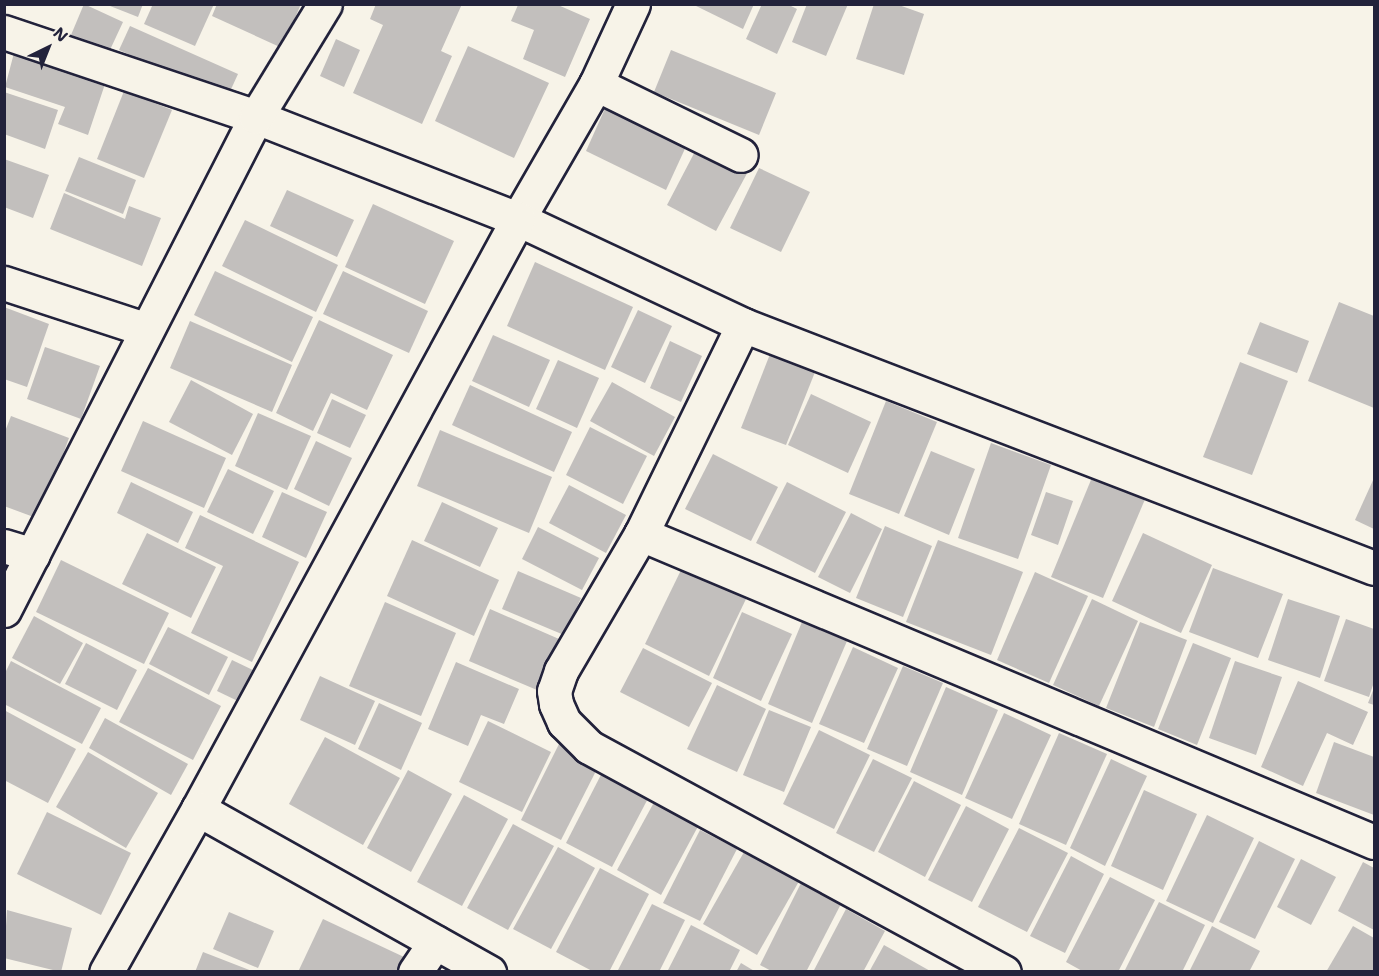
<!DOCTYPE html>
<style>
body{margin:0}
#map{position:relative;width:1379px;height:976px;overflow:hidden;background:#f7f3e8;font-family:"Shantell Sans",sans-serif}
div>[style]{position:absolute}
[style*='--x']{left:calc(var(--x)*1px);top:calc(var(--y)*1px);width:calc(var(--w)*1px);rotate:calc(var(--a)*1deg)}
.building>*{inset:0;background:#c2bfbd}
.roads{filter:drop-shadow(2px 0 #22223b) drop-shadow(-2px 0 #22223b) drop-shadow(0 2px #22223b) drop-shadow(0 -2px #22223b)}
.minor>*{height:33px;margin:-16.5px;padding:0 16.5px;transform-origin:16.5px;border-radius:16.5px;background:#f7f3e8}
span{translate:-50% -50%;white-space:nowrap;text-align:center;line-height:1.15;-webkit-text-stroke:4.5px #f7f3e8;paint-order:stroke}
.frame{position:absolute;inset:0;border:6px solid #22223b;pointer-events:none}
.north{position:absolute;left:18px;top:18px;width:60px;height:60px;-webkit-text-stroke:4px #f7f3e8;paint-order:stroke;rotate:43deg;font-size:16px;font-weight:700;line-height:24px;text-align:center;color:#22223b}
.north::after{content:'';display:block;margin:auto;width:21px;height:27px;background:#22223b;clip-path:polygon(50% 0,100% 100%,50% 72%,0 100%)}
</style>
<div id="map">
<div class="building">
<div style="clip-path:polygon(84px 4px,123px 22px,109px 52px,71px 35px)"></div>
<div style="clip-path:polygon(105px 4px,143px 4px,138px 17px)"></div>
<div style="clip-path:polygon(153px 4px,214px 4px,195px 46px,144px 24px)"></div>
<div style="clip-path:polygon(217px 4px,301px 4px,282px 48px,212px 16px)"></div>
<div style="clip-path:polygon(376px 4px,462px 4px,441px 51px,452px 56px,422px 124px,353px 93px,383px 25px,370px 19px)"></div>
<div style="clip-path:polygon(692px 4px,754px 4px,743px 29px)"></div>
<div style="clip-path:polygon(762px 4px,787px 4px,797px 9px,777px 54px,746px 39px)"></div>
<div style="clip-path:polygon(807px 4px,848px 4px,826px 56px,792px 42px)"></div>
<div style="clip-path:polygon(874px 4px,896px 4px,924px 14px,904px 75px,856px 59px)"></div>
<div style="clip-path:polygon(518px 5px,558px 5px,590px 19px,565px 77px,523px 59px,534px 30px,511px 21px)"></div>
<div style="clip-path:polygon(130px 26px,238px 74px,227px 98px,119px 50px)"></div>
<div style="clip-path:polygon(336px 39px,360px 50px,344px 87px,320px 76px)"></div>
<div style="clip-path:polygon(468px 46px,549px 83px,514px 158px,435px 121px)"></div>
<div style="clip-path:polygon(671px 50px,776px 93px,759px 135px,654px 92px)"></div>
<div style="clip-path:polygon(14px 53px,105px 84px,88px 135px,58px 124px,65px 107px,5px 87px)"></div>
<div style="clip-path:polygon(124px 91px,172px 110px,144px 178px,97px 159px)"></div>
<div style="clip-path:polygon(4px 92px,58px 110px,45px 149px,4px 134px)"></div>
<div style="clip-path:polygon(608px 102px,689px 140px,666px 190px,586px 151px)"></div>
<div style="clip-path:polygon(701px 140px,751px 166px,716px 231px,667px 205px)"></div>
<div style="clip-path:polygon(79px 157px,136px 180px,123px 214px,65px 191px)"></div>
<div style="clip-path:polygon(4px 159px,49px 175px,33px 218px,4px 207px)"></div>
<div style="clip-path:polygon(759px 168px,810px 192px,781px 252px,730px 228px)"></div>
<div style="clip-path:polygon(287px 190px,354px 220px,337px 257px,270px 226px)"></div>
<div style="clip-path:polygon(64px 193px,125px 219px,129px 206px,161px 218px,142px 266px,50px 229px)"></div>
<div style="clip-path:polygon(373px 204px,454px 241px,425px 304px,345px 267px)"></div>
<div style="clip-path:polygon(245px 220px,338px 265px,316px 312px,222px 266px)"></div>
<div style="clip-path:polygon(535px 262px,633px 307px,605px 370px,507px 326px)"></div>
<div style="clip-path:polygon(215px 271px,313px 317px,292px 362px,194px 315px)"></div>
<div style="clip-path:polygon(343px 271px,428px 311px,409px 353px,323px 314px)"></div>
<div style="clip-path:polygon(1339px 302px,1374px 316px,1374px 408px,1308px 381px)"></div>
<div style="clip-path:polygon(4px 307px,49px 324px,27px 387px,4px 379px)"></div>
<div style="clip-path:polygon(638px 310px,672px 326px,645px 383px,611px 367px)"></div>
<div style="clip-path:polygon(319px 320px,393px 355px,367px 410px,331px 393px,313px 431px,276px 413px)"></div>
<div style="clip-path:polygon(190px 321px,292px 365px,272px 412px,170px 368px)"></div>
<div style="clip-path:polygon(1260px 322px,1309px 341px,1297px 373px,1247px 354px)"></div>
<div style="clip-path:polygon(493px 335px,550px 360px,529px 407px,472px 381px)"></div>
<div style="clip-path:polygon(670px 341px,702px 356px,681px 402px,650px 388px)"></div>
<div style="clip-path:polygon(45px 347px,100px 366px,81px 419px,27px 399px)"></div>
<div style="clip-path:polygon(772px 349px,817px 367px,786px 445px,741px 428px)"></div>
<div style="clip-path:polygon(558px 360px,599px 378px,577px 428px,536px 409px)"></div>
<div style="clip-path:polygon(1240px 362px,1288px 381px,1252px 475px,1203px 457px)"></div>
<div style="clip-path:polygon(191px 380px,253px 414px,232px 455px,169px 422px)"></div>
<div style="clip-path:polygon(612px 382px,675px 417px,654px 456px,590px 421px)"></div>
<div style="clip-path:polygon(470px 385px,572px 432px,554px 472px,452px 425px)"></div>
<div style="clip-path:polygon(811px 394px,871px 422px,848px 473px,788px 445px)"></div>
<div style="clip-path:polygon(332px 399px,366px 415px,350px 448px,317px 433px)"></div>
<div style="clip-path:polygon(886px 401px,937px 422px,899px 514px,849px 494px)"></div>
<div style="clip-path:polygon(258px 413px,311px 436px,287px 490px,235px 466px)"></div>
<div style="clip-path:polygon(11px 416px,69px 438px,39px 519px,4px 506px,4px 434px)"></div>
<div style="clip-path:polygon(143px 421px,226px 458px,204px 508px,121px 471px)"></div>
<div style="clip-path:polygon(590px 427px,647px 456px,623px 504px,566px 475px)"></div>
<div style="clip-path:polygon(440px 430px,552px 477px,529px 533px,417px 486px)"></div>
<div style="clip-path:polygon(316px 441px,352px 458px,329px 506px,294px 489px)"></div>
<div style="clip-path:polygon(991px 443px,1051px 465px,1018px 559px,958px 538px)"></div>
<div style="clip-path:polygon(931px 451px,975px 469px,949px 535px,904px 516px)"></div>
<div style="clip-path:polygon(713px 454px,778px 487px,751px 541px,685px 509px)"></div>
<div style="clip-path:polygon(228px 469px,274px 491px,253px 534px,207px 512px)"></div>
<div style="clip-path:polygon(1093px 475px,1146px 497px,1103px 598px,1051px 577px)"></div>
<div style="clip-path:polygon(1374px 478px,1374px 529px,1355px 520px)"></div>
<div style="clip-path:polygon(131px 482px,193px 512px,178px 543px,117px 513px)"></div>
<div style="clip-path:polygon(787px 482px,846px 512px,815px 573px,756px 543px)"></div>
<div style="clip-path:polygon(569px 485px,626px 515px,606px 553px,549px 523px)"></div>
<div style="clip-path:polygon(282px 492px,327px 512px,306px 558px,262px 537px)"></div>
<div style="clip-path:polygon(1046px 492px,1073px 501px,1058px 545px,1031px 535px)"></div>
<div style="clip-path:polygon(442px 502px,498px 528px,480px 567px,424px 541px)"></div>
<div style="clip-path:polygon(851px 513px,882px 529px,850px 593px,818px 577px)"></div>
<div style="clip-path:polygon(200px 515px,299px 562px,252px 662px,191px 633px,223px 566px,185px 548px)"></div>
<div style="clip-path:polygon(885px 526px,932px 546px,903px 617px,856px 598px)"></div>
<div style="clip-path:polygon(538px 527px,599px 558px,582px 590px,522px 559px)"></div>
<div style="clip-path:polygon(147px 533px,216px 567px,191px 618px,122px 584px)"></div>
<div style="clip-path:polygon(1143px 533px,1212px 565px,1181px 633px,1112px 601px)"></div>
<div style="clip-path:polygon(412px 540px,499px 580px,474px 636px,387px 596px)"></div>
<div style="clip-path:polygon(938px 540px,1023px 572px,991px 655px,906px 622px)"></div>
<div style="clip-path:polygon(61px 560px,169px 613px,144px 664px,36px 612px)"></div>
<div style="clip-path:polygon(682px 568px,746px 599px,709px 676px,645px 644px)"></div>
<div style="clip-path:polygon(1213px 568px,1283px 594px,1258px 658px,1189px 632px)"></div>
<div style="clip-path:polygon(518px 571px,581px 598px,564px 635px,502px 609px)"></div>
<div style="clip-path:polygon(1035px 572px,1088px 596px,1049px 683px,997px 660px)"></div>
<div style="clip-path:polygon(1092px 599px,1138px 621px,1099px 706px,1053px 685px)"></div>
<div style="clip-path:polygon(1288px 599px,1340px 616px,1320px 678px,1268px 660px)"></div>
<div style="clip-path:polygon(385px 602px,456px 633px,421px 716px,349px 686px)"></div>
<div style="clip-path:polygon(490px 609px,559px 639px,537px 690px,469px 661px)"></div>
<div style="clip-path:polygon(742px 612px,792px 634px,761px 701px,713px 678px)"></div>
<div style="clip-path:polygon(34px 616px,83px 643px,60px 684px,12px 658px)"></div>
<div style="clip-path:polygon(1346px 619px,1374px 629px,1374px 682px,1369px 697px,1324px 681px)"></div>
<div style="clip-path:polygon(802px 622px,847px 641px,812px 723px,768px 704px)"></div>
<div style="clip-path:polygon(1140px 622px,1187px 640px,1154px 727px,1106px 708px)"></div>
<div style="clip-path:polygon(168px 627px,228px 657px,209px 695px,149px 664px)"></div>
<div style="clip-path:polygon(86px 643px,137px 670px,117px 710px,65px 684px)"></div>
<div style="clip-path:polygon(1193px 643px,1231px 658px,1197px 745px,1158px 729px)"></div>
<div style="clip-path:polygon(853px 647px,898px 668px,864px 743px,819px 724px)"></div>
<div style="clip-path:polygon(643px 648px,712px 683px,689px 727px,620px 692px)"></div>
<div style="clip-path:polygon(232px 660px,257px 672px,242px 703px,217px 691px)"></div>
<div style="clip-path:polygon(11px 661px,101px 708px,82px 744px,4px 704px,4px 675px)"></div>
<div style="clip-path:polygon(1235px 661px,1282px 677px,1256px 755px,1209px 738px)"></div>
<div style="clip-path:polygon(456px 662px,519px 689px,504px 724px,481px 715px,468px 746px,428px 729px)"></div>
<div style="clip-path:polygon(903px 666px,943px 683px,907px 766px,867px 749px)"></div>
<div style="clip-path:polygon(148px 668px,221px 706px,193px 760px,119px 722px)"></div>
<div style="clip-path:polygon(320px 676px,375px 701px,355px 745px,300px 720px)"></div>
<div style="clip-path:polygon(1298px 681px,1368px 712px,1353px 745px,1327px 733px,1303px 786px,1261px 767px)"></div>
<div style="clip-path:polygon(717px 685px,766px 709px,737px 772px,687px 749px)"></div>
<div style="clip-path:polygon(946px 687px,998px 710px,962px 795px,910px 772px)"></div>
<div style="clip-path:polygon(1374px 688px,1374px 705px,1368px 703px)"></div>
<div style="clip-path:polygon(379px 703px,422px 723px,401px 770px,358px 749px)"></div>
<div style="clip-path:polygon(4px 710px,76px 749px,48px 803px,4px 780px)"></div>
<div style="clip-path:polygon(769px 710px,811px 727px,784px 792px,743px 775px)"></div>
<div style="clip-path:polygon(1004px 713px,1051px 735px,1012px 819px,965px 798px)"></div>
<div style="clip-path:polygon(105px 718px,188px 764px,171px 795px,89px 748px)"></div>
<div style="clip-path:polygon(488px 721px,551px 752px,522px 812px,459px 782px)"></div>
<div style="clip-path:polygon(819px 730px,870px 755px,834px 829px,783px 804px)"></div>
<div style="clip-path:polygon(1059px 733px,1107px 754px,1066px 845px,1019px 824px)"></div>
<div style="clip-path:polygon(325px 737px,400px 778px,363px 845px,289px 804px)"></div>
<div style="clip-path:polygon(1334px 742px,1374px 757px,1374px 815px,1316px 793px)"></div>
<div style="clip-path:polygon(559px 744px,599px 765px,561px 840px,521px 820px)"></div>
<div style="clip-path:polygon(88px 752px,158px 793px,126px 848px,56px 807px)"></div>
<div style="clip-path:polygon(873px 759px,912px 778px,874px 852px,836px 833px)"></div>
<div style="clip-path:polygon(1111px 759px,1147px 776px,1105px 866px,1070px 848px)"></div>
<div style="clip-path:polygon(606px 765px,653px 789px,612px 867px,566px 843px)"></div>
<div style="clip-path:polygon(408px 770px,452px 794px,411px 872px,367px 848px)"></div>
<div style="clip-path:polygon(914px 781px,961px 805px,925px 877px,878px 852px)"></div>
<div style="clip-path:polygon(1144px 790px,1197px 814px,1163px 890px,1111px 866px)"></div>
<div style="clip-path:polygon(464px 795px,508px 819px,462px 906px,417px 882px)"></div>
<div style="clip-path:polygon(658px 795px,702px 819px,661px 895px,617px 870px)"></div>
<div style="clip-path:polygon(966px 806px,1009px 829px,972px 902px,928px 880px)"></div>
<div style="clip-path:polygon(47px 812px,131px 853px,101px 915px,17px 874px)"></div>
<div style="clip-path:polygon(1207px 815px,1254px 838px,1213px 923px,1166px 901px)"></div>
<div style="clip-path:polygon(513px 824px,554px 846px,508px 930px,467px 908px)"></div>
<div style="clip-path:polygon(1019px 828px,1068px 853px,1027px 932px,978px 907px)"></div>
<div style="clip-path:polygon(700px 830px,737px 849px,700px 921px,663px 903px)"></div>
<div style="clip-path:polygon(1259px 841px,1295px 859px,1255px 939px,1219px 922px)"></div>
<div style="clip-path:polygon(748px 845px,802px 876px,757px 955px,703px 924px)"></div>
<div style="clip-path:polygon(558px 847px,595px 868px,551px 949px,513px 929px)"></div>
<div style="clip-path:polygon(1071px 856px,1104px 874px,1065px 953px,1030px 936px)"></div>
<div style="clip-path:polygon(1301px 859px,1336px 877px,1311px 925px,1277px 907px)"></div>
<div style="clip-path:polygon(1363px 862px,1374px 868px,1374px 930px,1338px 911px)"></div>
<div style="clip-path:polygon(600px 868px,649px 894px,609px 972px,594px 972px,556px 952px)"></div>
<div style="clip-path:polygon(1110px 877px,1155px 900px,1118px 972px,1084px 972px,1066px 962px)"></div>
<div style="clip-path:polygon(803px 879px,843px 900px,806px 972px,773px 972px,760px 965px)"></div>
<div style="clip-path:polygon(1159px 902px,1205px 925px,1182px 972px,1124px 972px)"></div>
<div style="clip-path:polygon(652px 904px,685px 920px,659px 972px,617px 972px)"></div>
<div style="clip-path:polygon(846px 909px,885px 931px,863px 972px,813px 972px)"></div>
<div style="clip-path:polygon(7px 910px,72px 928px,61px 972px,4px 958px)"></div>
<div style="clip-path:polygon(229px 912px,274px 931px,258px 968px,213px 949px)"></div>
<div style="clip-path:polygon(323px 919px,404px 957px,397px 972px,298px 972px)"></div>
<div style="clip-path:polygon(691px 925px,740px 950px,729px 972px,667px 972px)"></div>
<div style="clip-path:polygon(1212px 926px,1260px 951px,1249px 972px,1189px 972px)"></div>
<div style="clip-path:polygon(1353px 926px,1374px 938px,1374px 972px,1326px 972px)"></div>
<div style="clip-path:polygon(884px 945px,932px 972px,869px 972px)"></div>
<div style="clip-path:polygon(203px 952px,252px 971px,252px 972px,195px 972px)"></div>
<div style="clip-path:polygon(741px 963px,756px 972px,736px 972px)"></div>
</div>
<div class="roads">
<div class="minor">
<div style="--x:633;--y:4;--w:88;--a:114.8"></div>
<div style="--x:596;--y:84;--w:156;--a:120"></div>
<div style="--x:518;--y:219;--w:249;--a:25.2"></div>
<div style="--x:743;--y:325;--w:676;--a:21.06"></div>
<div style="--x:4;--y:32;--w:266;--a:18.6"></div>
<div style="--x:256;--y:117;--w:281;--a:21.3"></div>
<div style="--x:518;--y:219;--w:671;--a:118.47"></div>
<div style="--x:198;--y:809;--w:187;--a:119.4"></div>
<div style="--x:596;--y:84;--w:161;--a:26.1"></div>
<div style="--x:4;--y:283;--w:148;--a:18.1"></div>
<div style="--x:743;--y:325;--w:233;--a:116"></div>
<div style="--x:641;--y:534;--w:159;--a:120.3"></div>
<div style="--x:561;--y:671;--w:21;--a:109"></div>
<div style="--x:554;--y:691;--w:13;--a:81"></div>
<div style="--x:556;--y:704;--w:20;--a:66"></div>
<div style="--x:564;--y:722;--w:35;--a:45"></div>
<div style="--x:589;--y:747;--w:472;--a:28.5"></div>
<div style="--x:641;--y:534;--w:795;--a:22.79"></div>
<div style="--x:4;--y:546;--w:30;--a:17"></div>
<div style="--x:4;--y:610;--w:554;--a:-62.93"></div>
<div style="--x:256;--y:117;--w:132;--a:-58.6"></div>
<div style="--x:198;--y:809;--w:334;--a:29.3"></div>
<div style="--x:415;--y:972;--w:36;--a:-56"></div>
</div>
</div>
<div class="frame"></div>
<div class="north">N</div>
</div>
